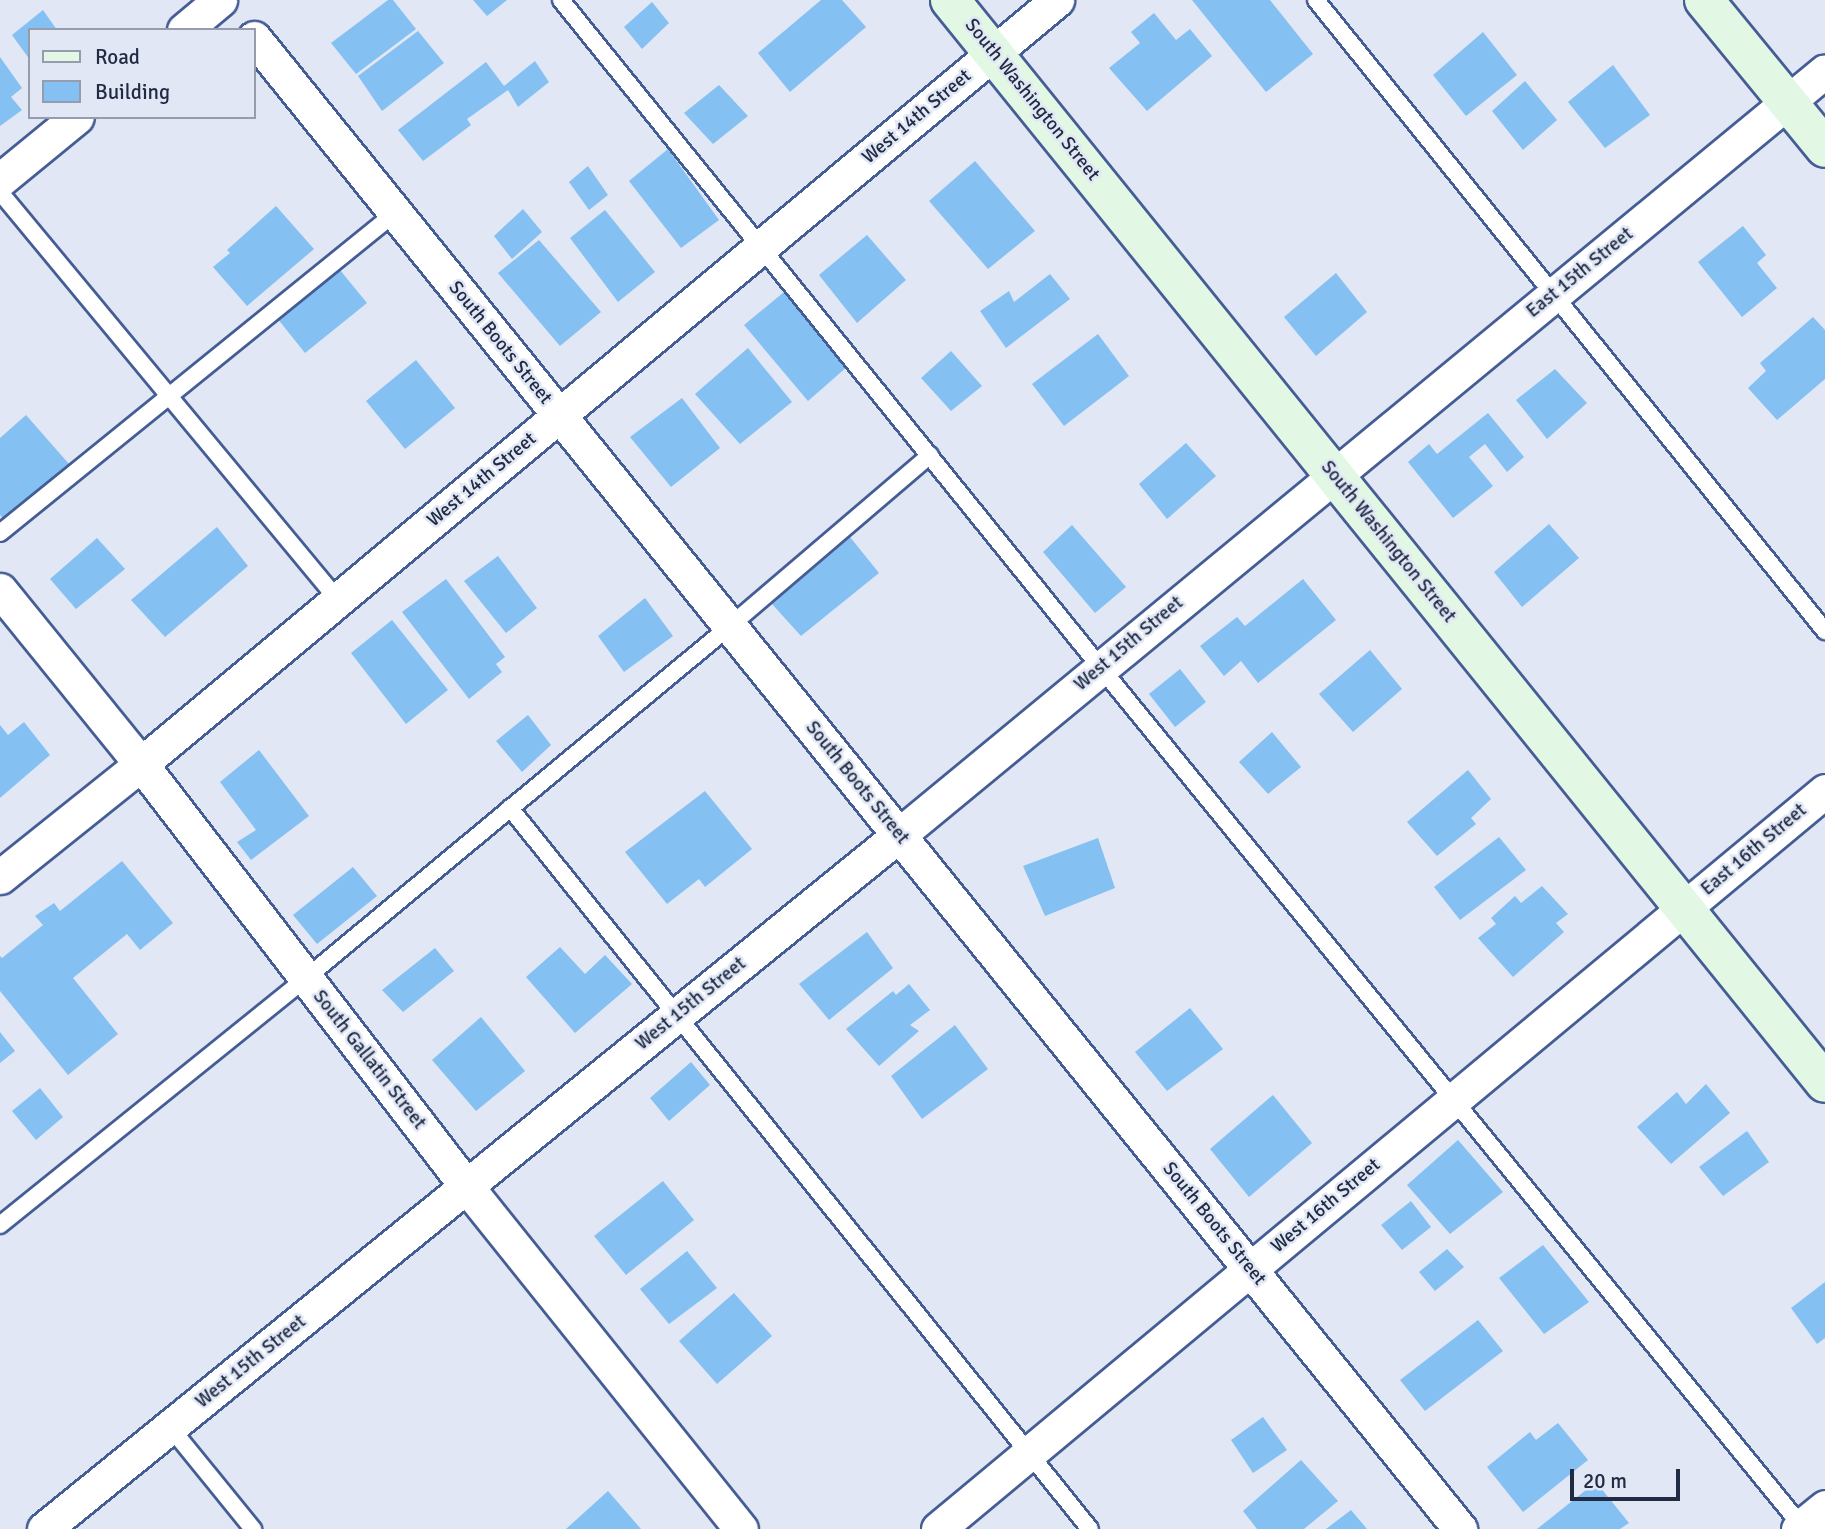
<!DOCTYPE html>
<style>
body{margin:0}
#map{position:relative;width:1825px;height:1529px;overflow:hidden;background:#e1e7f4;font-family:Signika,sans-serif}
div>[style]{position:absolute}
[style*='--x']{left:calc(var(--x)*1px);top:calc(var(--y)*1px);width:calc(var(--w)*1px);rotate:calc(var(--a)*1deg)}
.building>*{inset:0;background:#85c0f2}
.roads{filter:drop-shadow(2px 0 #455d95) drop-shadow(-2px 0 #455d95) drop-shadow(0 2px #455d95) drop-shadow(0 -2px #455d95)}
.service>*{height:16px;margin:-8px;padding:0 8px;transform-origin:8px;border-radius:8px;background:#fff}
.minor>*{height:33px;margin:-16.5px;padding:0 16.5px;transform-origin:16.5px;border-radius:16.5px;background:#fff}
.secondary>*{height:38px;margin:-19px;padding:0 19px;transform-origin:19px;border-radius:19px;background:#e3f8e4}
span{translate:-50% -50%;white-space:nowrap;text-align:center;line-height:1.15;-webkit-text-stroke:5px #e1e7f4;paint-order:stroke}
.street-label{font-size:19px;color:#212c44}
.legend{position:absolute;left:28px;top:28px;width:228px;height:91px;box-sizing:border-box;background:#e1e7f4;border:2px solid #949cae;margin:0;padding:9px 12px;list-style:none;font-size:21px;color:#212c44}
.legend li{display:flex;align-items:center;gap:14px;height:35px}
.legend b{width:35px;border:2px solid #949cae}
.scale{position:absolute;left:1570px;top:1469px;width:110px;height:32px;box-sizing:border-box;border:4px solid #212c44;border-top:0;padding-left:9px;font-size:21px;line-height:24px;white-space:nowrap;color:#212c44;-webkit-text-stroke:5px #e1e7f4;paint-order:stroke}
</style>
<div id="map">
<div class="building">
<div style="clip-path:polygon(388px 0,393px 0,416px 29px,356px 74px,331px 43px)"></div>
<div style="clip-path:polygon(473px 0,507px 0,487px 16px)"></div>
<div style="clip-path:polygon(821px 0,842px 0,866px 27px,790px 92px,758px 53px)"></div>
<div style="clip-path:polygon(1192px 0,1270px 0,1313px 54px,1266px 92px)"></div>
<div style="clip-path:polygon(652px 2px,669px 23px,642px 49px,624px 27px)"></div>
<div style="clip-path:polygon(43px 10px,57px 30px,30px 30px,30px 60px,12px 35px)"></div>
<div style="clip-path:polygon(1154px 13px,1176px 40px,1190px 29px,1212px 56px,1147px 111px,1109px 68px,1140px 43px,1131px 32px)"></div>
<div style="clip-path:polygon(418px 31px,444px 63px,382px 111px,358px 76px)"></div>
<div style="clip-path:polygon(1483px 32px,1517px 75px,1466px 116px,1433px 75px)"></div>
<div style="clip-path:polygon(0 57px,22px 88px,11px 97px,22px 110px,0 126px)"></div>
<div style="clip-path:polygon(535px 61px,549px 82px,518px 107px,508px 90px,467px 119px,471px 125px,423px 161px,398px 130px,486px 62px,504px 86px)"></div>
<div style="clip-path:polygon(1613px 65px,1650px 115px,1605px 148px,1568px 102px)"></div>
<div style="clip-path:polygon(1525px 81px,1557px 120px,1523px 150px,1492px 111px)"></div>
<div style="clip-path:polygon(719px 85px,748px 116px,713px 144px,684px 113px)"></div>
<div style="clip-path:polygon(668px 149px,719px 220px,681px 248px,629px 181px)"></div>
<div style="clip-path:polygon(975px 161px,1035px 231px,988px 269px,929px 201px)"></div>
<div style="clip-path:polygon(588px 166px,608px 195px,589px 210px,569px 182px)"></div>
<div style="clip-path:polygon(276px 206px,314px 249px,247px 306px,213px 267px,230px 253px,227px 250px)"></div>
<div style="clip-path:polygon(523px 209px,542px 232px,512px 259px,494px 236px)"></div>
<div style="clip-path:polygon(605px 210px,655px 272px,618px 302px,570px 238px)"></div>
<div style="clip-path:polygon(1743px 226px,1766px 255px,1757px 263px,1777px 288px,1742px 317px,1698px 262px)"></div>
<div style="clip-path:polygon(867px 235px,906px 280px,857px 323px,819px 275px)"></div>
<div style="clip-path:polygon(539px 240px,601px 312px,560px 346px,498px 273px)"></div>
<div style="clip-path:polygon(340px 270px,367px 303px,305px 353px,277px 318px)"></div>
<div style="clip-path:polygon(1336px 273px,1367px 312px,1316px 356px,1284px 317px)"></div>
<div style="clip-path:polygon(1050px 274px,1070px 299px,1006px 348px,980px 311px,1009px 291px,1014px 302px)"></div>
<div style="clip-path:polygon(784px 292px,848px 366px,808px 401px,744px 325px)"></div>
<div style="clip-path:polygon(1813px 317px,1825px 330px,1825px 379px,1777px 420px,1748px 388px,1766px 371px,1760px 363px)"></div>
<div style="clip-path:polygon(1098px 334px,1129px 376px,1064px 426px,1032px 384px)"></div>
<div style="clip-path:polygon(748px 348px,792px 402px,740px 444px,695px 394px)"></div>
<div style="clip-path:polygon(951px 351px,982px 386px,951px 411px,921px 378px)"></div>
<div style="clip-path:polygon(416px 360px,455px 408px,405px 449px,366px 401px)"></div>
<div style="clip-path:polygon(1555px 369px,1587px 403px,1547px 439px,1516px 400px)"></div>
<div style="clip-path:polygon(682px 398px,720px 448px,671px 487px,630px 437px)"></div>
<div style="clip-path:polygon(1488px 413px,1524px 457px,1507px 472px,1485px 444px,1469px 457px,1493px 486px,1453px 518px,1408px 462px,1429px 444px,1437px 454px)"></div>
<div style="clip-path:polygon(26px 415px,69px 464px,4px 520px,0 515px,0 438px)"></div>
<div style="clip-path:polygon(1186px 443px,1216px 476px,1167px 519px,1139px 484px)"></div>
<div style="clip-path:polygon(1549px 524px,1579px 558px,1522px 607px,1494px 572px)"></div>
<div style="clip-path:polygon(1072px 525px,1126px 587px,1095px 613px,1043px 552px)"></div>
<div style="clip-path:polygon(217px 527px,248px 566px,165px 637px,131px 600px)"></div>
<div style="clip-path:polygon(850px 537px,879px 573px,801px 636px,772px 604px)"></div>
<div style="clip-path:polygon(97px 538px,125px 569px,76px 609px,50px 579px)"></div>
<div style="clip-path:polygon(498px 556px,537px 608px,506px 633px,464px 581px)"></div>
<div style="clip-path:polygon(446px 579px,505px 657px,496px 664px,502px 672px,469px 699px,402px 612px)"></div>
<div style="clip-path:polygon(1303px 579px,1336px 620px,1258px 683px,1241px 661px,1224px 676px,1200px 646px,1237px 617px,1245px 626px)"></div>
<div style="clip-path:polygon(645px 598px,673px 636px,624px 672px,598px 636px)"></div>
<div style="clip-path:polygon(392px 620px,448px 690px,406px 724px,351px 653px)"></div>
<div style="clip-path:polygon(1370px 650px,1402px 689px,1353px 732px,1319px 694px)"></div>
<div style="clip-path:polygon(1180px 669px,1206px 702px,1175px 727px,1149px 694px)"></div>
<div style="clip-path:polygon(528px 715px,551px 745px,522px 772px,496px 741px)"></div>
<div style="clip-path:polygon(24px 722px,50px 755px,0 798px,0 725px,8px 735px)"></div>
<div style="clip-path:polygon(1272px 732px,1301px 767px,1268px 794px,1239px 762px)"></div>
<div style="clip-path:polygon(259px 750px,309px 816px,251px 860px,237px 842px,256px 830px,220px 782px)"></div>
<div style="clip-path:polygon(1468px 770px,1491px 799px,1471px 818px,1476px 824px,1437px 856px,1407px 822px)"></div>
<div style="clip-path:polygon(705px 791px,752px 849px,705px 887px,699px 879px,667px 904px,625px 852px)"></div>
<div style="clip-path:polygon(1499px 837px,1526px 870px,1460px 920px,1434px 887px)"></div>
<div style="clip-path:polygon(1098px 838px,1115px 888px,1045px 916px,1023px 866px)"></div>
<div style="clip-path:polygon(122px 861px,173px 923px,140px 950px,127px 934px,73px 978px,118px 1034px,68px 1075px,0 991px,0 956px,2px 958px,43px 925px,35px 916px,54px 903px,60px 911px)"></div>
<div style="clip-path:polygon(353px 867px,377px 896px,317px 944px,293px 915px)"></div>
<div style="clip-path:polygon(1542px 886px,1568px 914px,1556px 923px,1564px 932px,1513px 977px,1478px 938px,1496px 924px,1491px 918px,1515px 896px,1521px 903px)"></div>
<div style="clip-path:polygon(867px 932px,893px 968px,829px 1020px,799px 984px)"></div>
<div style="clip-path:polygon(560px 947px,585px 974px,605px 955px,632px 984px,575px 1033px,526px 977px)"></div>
<div style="clip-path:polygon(435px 948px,454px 971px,403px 1012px,382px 990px)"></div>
<div style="clip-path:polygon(909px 984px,930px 1010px,910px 1025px,919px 1031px,879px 1066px,846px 1029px,893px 991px,896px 995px)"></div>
<div style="clip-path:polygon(1190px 1008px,1223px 1049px,1167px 1091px,1135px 1052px)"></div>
<div style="clip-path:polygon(481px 1017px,525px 1071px,476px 1111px,432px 1060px)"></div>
<div style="clip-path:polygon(955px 1025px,988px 1069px,922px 1119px,891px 1076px)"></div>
<div style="clip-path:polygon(0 1032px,15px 1051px,0 1063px)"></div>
<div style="clip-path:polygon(691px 1062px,710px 1085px,669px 1121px,650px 1098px)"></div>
<div style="clip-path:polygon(1706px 1084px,1730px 1113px,1671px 1164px,1637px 1127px,1677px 1092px,1686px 1104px)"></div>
<div style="clip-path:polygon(40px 1088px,63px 1117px,36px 1140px,12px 1111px)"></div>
<div style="clip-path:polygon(1273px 1095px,1312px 1143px,1249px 1197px,1210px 1149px)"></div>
<div style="clip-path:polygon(1747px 1131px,1769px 1162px,1723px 1196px,1699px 1167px)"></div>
<div style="clip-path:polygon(1458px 1140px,1503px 1192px,1450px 1234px,1407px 1185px)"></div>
<div style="clip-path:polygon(663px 1181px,694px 1220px,626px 1275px,594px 1236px)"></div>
<div style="clip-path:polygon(1411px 1201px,1431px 1227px,1402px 1250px,1381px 1225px)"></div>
<div style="clip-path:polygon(1543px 1245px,1589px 1302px,1544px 1334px,1499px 1278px)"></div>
<div style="clip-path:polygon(1447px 1249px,1464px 1267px,1435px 1291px,1419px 1272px)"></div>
<div style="clip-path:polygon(687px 1251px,717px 1288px,669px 1324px,640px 1289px)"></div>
<div style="clip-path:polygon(1825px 1282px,1825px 1338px,1817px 1344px,1791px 1308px)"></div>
<div style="clip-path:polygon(734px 1293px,772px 1336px,717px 1384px,679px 1341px)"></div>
<div style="clip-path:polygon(1478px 1320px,1503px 1351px,1425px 1411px,1400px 1380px)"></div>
<div style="clip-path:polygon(1263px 1417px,1287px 1450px,1253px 1473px,1231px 1440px)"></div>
<div style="clip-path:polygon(1558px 1423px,1588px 1460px,1523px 1512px,1487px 1467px,1530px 1432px,1536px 1440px)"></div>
<div style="clip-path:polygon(1301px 1460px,1338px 1501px,1304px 1529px,1257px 1529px,1243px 1511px)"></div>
<div style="clip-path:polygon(1596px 1482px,1629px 1523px,1620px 1529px,1537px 1529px)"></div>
<div style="clip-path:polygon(608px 1491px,641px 1529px,566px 1529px)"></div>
<div style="clip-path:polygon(1351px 1510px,1367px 1529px,1326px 1529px)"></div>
</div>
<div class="roads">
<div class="service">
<div style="--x:561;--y:0;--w:859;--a:51.05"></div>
<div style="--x:1101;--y:668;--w:1112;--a:50.77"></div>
<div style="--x:1316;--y:0;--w:811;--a:51.11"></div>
<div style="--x:0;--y:192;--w:530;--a:50.36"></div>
<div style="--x:0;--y:533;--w:508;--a:-39.01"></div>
<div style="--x:510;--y:808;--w:925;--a:51.19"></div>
<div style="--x:0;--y:1225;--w:393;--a:-38.9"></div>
<div style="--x:306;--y:978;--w:551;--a:-39.7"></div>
<div style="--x:730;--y:626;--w:263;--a:-40.5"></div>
<div style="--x:170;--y:1427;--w:132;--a:50.9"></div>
</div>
<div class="minor">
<div style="--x:184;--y:30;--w:47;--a:-39.8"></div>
<div style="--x:254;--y:38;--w:1918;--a:51.03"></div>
<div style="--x:0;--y:180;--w:99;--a:-39.3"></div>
<div style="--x:0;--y:590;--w:224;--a:51"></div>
<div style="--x:141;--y:764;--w:534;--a:52.38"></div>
<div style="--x:467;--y:1187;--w:438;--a:51.3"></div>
<div style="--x:0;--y:877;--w:181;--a:-38.7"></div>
<div style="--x:141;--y:764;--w:1193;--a:-39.83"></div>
<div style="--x:44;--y:1529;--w:1101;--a:-39.07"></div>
<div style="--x:899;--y:835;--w:1200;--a:-39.52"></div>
<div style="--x:938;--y:1529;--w:1154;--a:-39.76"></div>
<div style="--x:1798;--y:1529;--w:35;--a:-39"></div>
</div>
<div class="secondary">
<div style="--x:950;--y:0;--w:1392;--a:51.06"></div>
<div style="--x:1704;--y:0;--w:191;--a:50.7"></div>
</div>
</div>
<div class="street-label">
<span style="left:1032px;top:100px;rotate:51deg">South Washington Street</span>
<span style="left:917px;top:117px;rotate:-40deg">West 14th Street</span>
<span style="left:1580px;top:273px;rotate:-39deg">East 15th Street</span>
<span style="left:500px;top:343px;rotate:51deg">South Boots Street</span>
<span style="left:482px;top:480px;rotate:-40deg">West 14th Street</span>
<span style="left:1388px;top:542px;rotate:51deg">South Washington Street</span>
<span style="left:1129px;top:644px;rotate:-40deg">West 15th Street</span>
<span style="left:857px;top:783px;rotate:51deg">South Boots Street</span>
<span style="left:1754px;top:850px;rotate:-40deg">East 16th Street</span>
<span style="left:691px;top:1004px;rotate:-39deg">West 15th Street</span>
<span style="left:369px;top:1060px;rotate:52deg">South Gallatin Street</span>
<span style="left:1326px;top:1206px;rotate:-40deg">West 16th Street</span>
<span style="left:1214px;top:1224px;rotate:51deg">South Boots Street</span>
<span style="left:251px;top:1362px;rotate:-39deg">West 15th Street</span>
</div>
<ul class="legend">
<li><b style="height:9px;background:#e3f8e4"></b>Road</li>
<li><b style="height:19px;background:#85c0f2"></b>Building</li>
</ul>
<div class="scale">20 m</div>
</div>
